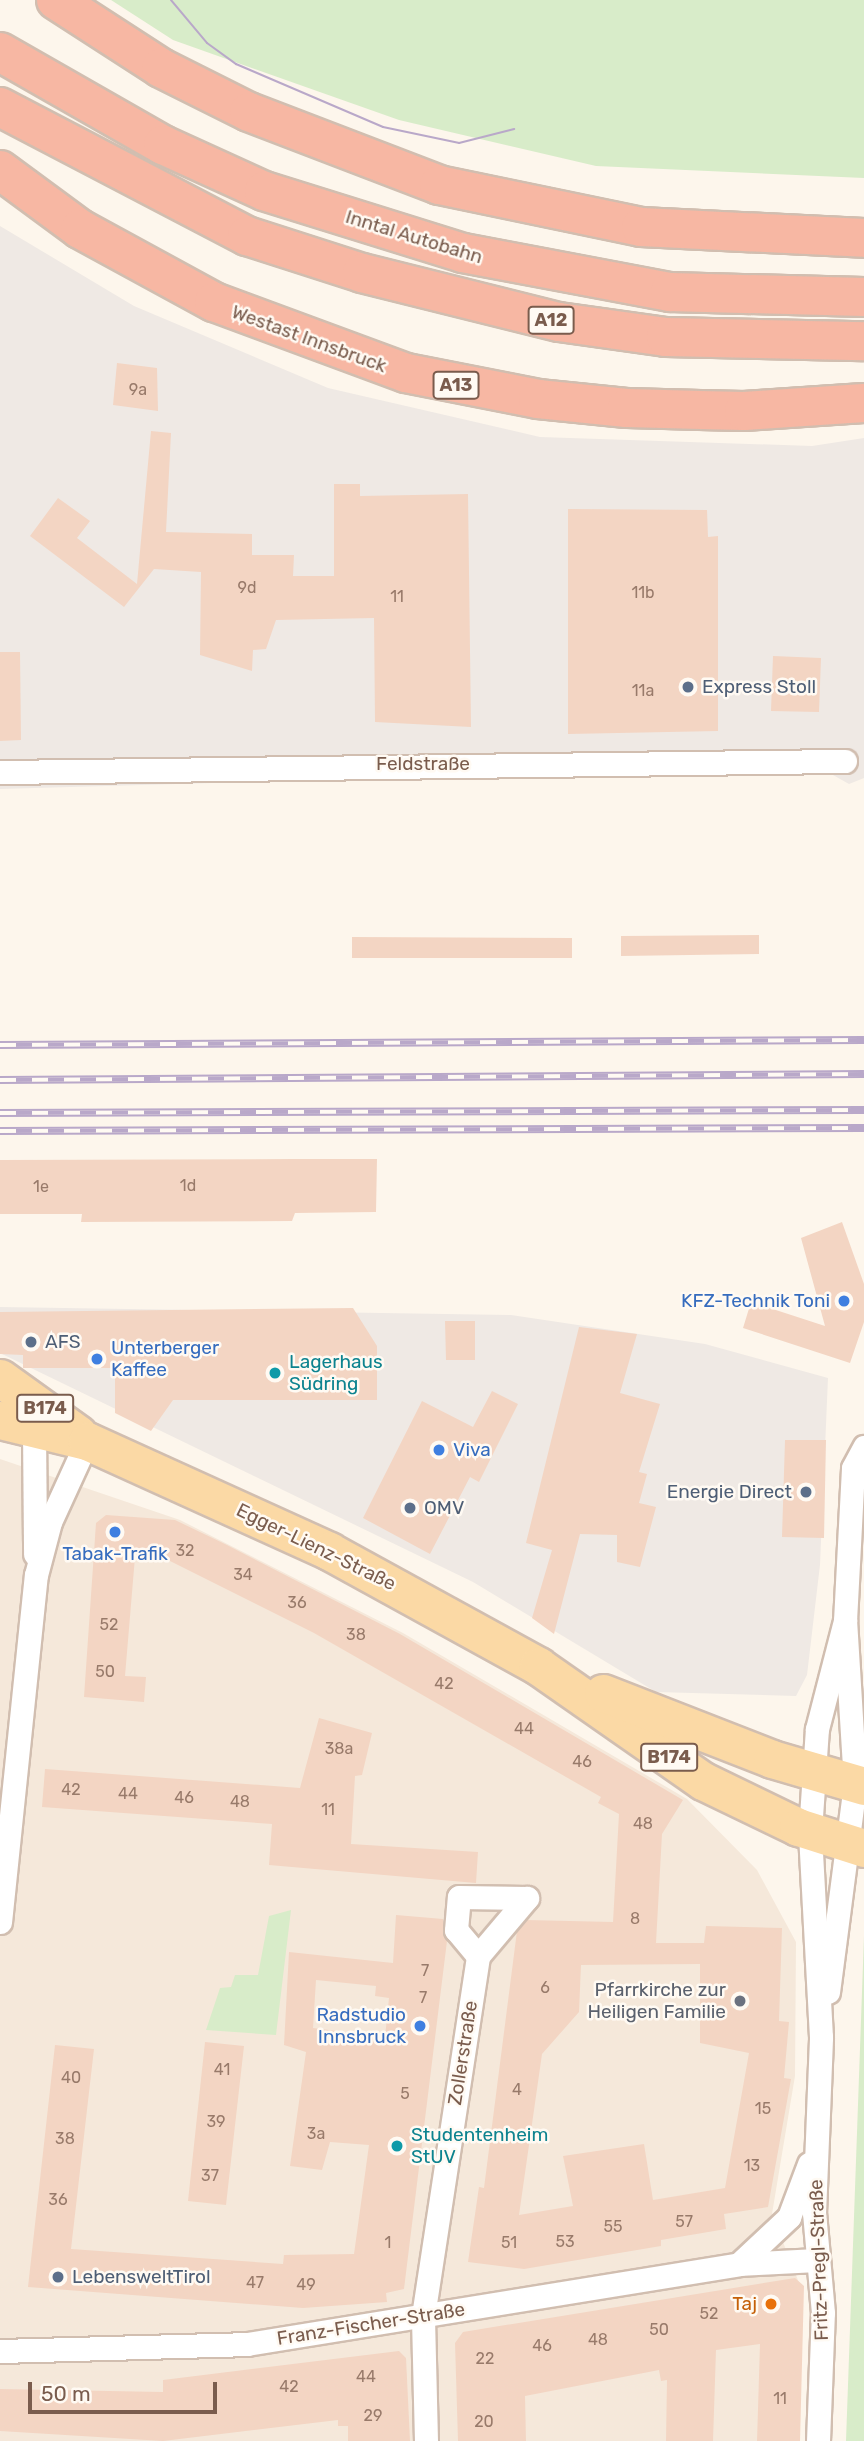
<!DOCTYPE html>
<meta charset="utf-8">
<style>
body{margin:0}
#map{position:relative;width:864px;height:2441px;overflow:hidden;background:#fdf6ec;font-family:Rubik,sans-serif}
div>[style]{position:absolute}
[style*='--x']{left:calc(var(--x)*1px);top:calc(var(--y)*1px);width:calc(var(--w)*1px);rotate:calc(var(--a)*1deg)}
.residential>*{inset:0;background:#f5e8da}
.industrial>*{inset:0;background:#efe9e4}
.green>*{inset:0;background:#d8ecc9}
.building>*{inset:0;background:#f3d5c3}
.roads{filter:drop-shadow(2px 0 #d1beb0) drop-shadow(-2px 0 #d1beb0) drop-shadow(0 2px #d1beb0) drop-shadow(0 -2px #d1beb0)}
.minor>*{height:23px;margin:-11.5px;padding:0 11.5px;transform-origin:11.5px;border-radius:11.5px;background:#fff}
.primary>*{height:37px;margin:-18.5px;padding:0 18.5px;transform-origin:18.5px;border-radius:18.5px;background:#fbd9a5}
.motorway>*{height:38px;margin:-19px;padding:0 19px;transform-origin:19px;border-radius:19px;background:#f7b7a3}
.tram>*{height:2px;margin:-1px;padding:0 1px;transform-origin:1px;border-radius:1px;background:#b9a8c9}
.rail>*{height:8px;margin-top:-4px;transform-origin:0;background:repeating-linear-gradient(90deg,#fffaf3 0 16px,#b9a8c9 0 32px);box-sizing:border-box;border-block:2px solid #b9a8c9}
.dots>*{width:19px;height:19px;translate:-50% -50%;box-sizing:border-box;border:4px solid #fffaf3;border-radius:50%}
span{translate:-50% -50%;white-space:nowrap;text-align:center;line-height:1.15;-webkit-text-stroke:5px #fffaf3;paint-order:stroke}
.number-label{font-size:16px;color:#987a6a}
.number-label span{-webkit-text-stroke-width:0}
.shield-label span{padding:2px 5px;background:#fffaf3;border:2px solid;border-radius:5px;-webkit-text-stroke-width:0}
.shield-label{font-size:18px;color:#7a5c4d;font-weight:700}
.street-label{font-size:19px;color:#7a5c4d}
.service-label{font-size:19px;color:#4e5e75}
.left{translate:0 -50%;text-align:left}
.right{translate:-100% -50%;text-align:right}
.shop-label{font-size:19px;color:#366cbe}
.culture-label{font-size:19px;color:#0d838f}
.worship-label{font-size:19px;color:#5b616d}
.food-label{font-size:19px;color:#c56008}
.scale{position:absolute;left:28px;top:2382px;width:189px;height:32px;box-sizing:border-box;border:4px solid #7a5c4d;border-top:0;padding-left:9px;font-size:21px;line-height:24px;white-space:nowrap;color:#7a5c4d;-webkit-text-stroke:5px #fffaf3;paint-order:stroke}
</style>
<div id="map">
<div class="residential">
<div style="clip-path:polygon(0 1459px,180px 1520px,403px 1633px,687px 1799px,757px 1870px,796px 1942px,795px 2076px,772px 2214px,803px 2293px,798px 2441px,0 2441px)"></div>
</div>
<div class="industrial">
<div style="clip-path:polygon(0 226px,134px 306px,328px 388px,540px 437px,812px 446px,864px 438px,864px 778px,849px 784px,817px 766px,0 789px)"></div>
<div style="clip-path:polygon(0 1307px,511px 1315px,705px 1344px,828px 1378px,820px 1565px,807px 1675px,796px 1696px,656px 1692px,473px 1582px,0 1353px)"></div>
</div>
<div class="green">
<div style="clip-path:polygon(111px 0,864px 0,864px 178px,596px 166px,399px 120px,173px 40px)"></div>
<div style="clip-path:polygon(291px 1910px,276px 2035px,206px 2030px,220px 1988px,231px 1987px,235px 1975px,258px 1975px,269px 1916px)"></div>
<div style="clip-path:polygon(864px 1936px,864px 2441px,846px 2441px)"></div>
</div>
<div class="building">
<div style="clip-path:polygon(117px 363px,157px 368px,158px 411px,113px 405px)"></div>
<div style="clip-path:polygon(151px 431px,171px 433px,166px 532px,252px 534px,252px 555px,294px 555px,293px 576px,334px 576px,334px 484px,360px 484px,360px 496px,468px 494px,471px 727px,375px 722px,374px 618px,276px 620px,266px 649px,253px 650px,252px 671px,200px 655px,201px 572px,154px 569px,124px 607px,30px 536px,58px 498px,90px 521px,77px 538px,137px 584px)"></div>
<div style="clip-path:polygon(568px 509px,707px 510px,708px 537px,718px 536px,718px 731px,568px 734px)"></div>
<div style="clip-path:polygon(0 652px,20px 652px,21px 740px,0 741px)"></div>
<div style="clip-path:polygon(773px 656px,821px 658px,819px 712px,771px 711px)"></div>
<div style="clip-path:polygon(759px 935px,759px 954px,621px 956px,621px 936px)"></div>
<div style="clip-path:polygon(352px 937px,572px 938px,572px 958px,352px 958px)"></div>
<div style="clip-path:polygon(294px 1159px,377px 1159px,376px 1212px,295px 1213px,292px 1221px,81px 1222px,82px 1214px,0 1214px,0 1160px)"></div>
<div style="clip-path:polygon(842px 1222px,864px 1284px,864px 1322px,850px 1363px,743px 1328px,751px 1302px,825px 1326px,801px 1238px)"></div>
<div style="clip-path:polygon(353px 1308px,377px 1346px,377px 1400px,173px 1400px,151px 1431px,115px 1413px,115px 1368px,23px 1368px,23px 1355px,0 1354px,0 1312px)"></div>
<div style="clip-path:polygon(445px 1321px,475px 1321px,475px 1360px,446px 1360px)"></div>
<div style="clip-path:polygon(579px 1327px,637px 1334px,620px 1393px,660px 1404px,639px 1472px,647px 1474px,639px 1503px,656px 1507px,640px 1567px,617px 1562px,617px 1535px,580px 1534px,554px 1634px,532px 1618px,552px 1550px,526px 1543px)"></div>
<div style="clip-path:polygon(492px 1391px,518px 1404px,479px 1482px,470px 1477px,430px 1554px,363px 1518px,422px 1401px,473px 1427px)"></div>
<div style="clip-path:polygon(785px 1440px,826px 1440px,824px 1538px,782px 1537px)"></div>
<div style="clip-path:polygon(evenodd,106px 1515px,175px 1520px,225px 1544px,400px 1634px,683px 1800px,662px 1834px,656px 1943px,704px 1943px,706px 1926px,782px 1928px,779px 2021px,789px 2022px,784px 2078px,791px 2079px,768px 2207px,724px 2214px,726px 2229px,661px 2240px,661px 2246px,524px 2269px,468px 2262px,479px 2187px,484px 2188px,517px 1931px,526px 1920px,613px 1922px,619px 1814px,598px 1803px,601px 1797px,314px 1633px,168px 1560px,135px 1557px,125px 1676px,146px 1677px,144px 1702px,84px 1697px,96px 1523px,106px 1515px,700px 1964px,700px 2043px,749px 2053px,725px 2188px,653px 2200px,644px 2144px,563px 2156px,573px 2206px,519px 2215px,542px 2054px,579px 2012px,581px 1965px,700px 1964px)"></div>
<div style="clip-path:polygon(319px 1718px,372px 1733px,362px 1775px,355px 1776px,351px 1844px,478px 1852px,476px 1883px,269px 1865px,272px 1824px,42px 1807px,45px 1769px,300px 1788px)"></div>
<div style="clip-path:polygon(evenodd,396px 1915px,443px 1919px,447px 1941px,404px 2289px,386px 2293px,387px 2302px,303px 2308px,28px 2287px,55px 2045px,94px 2049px,71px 2249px,283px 2264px,284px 2255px,354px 2254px,369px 2145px,330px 2142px,322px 2170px,290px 2166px,306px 2052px,284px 2045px,289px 1952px,393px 1963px,396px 1915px,316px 1980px,376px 1986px,375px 1996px,389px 1998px,385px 2037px,313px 2028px,316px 1980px)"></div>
<div style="clip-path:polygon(205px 2042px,244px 2046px,226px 2205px,188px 2201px)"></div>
<div style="clip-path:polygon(795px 2278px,804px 2286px,800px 2441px,757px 2441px,760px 2344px,716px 2350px,713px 2441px,666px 2441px,667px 2380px,661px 2381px,659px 2370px,525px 2396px,526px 2441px,458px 2441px,455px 2343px,463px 2332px)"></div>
<div style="clip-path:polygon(399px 2351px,406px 2358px,410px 2441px,348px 2441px,348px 2426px,338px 2426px,338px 2420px,163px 2441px,0 2431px,0 2389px,163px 2392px,163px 2380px)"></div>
</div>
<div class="roads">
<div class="minor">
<div style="--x:0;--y:772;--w:845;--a:-0.75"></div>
<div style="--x:34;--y:1429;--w:125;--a:89.5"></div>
<div style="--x:0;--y:1922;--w:349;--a:-84.1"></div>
<div style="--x:36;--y:1575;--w:55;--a:-75.2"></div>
<div style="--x:50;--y:1522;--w:89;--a:-65.4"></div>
<div style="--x:478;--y:1956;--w:34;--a:-130"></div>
<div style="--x:456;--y:1930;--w:33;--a:-85"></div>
<div style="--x:459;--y:1897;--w:68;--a:0.8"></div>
<div style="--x:828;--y:1992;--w:211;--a:-82.6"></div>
<div style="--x:855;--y:1783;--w:162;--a:-93.5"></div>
<div style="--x:845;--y:1621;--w:153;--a:-87"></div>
<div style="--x:853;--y:1468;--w:24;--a:-62"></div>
<div style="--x:739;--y:2264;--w:69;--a:-43.2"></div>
<div style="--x:789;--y:2217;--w:57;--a:-69.3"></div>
<div style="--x:0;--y:2351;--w:247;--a:-1.6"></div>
<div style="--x:247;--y:2344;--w:498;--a:-9.2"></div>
<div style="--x:739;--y:2264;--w:78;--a:-2.9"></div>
<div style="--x:426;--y:2441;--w:125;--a:-91.4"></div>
<div style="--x:423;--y:2316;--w:364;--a:-81.3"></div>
<div style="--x:478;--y:1956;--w:76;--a:-49.8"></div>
<div style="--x:818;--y:2441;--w:128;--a:-87.8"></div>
<div style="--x:823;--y:2313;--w:100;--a:-95.1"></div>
<div style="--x:814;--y:2213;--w:176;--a:-87.7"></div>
<div style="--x:821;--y:2037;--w:206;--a:-93.1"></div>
<div style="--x:810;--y:1831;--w:102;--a:-86.1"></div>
<div style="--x:817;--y:1729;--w:112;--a:-75.5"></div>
</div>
<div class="primary">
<div style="--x:0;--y:1378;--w:96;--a:35.7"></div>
<div style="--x:0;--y:1420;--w:89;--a:13.6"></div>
<div style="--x:87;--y:1441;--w:266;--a:24.4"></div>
<div style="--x:329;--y:1551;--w:239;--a:28.8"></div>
<div style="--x:538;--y:1666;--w:201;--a:34.9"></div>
<div style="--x:703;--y:1781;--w:106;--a:25.8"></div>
<div style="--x:798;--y:1827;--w:69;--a:17.7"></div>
<div style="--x:603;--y:1693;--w:181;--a:21.3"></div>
<div style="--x:772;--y:1759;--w:96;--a:16.4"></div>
</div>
<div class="motorway">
<div style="--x:56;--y:0;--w:125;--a:32.9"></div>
<div style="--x:161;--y:68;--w:98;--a:26.6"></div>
<div style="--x:249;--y:112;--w:204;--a:21"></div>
<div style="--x:439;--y:185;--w:206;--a:11.7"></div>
<div style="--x:641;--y:227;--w:223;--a:2.8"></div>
<div style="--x:0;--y:52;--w:188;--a:29.7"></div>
<div style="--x:163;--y:145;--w:111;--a:24.5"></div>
<div style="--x:264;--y:191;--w:208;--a:17.3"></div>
<div style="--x:463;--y:253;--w:211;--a:10.7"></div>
<div style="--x:670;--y:292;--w:194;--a:1.5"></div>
<div style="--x:0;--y:107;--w:279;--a:27.6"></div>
<div style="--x:247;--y:236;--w:121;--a:17.8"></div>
<div style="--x:362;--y:273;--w:203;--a:14"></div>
<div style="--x:559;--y:322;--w:108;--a:8"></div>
<div style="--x:666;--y:337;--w:198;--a:1.2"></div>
<div style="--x:0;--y:170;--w:99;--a:36.4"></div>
<div style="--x:80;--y:229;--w:153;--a:28.6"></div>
<div style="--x:214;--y:302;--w:205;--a:20.3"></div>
<div style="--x:406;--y:373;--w:135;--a:11.1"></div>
<div style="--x:538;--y:399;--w:89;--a:5.8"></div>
<div style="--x:627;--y:408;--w:117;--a:1.5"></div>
<div style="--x:744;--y:411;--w:120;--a:-3.8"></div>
</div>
</div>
<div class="tram">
<div style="--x:171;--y:0;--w:56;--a:50.1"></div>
<div style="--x:207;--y:43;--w:36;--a:36"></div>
<div style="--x:236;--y:64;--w:160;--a:23.2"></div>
<div style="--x:383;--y:127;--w:78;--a:11.9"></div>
<div style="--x:459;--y:143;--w:57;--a:-14.3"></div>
</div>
<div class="rail">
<div style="--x:0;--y:1045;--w:864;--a:-0.33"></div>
<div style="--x:0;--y:1080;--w:864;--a:-0.4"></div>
<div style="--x:0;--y:1113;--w:864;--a:-0.2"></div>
<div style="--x:0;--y:1131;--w:864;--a:-0.2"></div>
</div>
<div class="dots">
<div style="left:688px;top:687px;background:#5c6f8a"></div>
<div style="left:844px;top:1301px;background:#3f7fe0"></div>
<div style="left:31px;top:1342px;background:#5c6f8a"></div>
<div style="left:97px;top:1359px;background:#3f7fe0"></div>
<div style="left:275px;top:1373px;background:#0f9aa8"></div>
<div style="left:439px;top:1450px;background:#3f7fe0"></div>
<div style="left:806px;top:1492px;background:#5c6f8a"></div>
<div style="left:410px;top:1508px;background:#5c6f8a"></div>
<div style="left:115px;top:1532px;background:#3f7fe0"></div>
<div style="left:740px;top:2001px;background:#6b7280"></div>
<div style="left:420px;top:2026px;background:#3f7fe0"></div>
<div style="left:397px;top:2146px;background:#0f9aa8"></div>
<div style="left:58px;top:2277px;background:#5c6f8a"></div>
<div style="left:771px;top:2304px;background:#e8710a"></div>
</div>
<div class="number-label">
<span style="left:138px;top:390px">9a</span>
<span style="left:247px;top:588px">9d</span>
<span style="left:643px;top:593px">11b</span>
<span style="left:397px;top:597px">11</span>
<span style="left:643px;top:691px">11a</span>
<span style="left:188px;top:1186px">1d</span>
<span style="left:41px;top:1187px">1e</span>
<span style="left:185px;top:1551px">32</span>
<span style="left:243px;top:1575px">34</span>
<span style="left:297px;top:1603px">36</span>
<span style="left:109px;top:1625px">52</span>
<span style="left:356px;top:1635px">38</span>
<span style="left:105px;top:1672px">50</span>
<span style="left:444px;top:1684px">42</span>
<span style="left:524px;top:1729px">44</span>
<span style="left:339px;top:1749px">38a</span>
<span style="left:582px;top:1762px">46</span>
<span style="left:71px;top:1790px">42</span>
<span style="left:128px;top:1794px">44</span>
<span style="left:184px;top:1798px">46</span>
<span style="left:240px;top:1802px">48</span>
<span style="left:328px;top:1810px">11</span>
<span style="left:643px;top:1824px">48</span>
<span style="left:635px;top:1919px">8</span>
<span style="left:425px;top:1971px">7</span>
<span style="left:545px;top:1988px">6</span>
<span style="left:423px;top:1998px">7</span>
<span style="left:222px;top:2070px">41</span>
<span style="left:71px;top:2078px">40</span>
<span style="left:517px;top:2090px">4</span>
<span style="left:405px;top:2094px">5</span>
<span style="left:763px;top:2109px">15</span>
<span style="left:216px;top:2122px">39</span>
<span style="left:316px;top:2134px">3a</span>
<span style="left:65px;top:2139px">38</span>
<span style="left:752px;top:2166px">13</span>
<span style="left:210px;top:2176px">37</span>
<span style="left:58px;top:2200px">36</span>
<span style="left:684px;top:2222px">57</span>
<span style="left:613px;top:2227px">55</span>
<span style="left:565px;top:2242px">53</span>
<span style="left:388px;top:2243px">1</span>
<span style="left:509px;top:2243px">51</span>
<span style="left:255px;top:2283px">47</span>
<span style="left:306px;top:2285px">49</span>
<span style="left:709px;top:2314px">52</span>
<span style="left:659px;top:2330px">50</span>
<span style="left:598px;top:2340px">48</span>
<span style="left:542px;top:2346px">46</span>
<span style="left:485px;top:2359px">22</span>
<span style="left:366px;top:2377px">44</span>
<span style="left:289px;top:2387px">42</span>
<span style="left:780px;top:2399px">11</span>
<span style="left:373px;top:2416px">29</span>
<span style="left:484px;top:2422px">20</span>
</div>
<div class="shield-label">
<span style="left:551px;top:320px">A12</span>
<span style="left:456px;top:385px">A13</span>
<span style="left:45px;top:1408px">B174</span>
<span style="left:669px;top:1757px">B174</span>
</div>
<div class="street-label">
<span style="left:414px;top:237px;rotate:17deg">Inntal Autobahn</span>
<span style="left:309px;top:339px;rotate:20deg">Westast Innsbruck</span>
<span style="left:423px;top:764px">Feldstraße</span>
<span style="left:316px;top:1547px;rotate:26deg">Egger-Lienz-Straße</span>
<span style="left:463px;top:2053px;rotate:-81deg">Zollerstraße</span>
<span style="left:819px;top:2260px;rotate:-92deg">Fritz-Pregl-Straße</span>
<span style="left:371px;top:2324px;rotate:-9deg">Franz-Fischer-Straße</span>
</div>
<div class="service-label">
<span class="left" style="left:702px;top:687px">Express Stoll</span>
<span class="left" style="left:45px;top:1342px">AFS</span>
<span class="right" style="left:792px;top:1492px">Energie Direct</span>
<span class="left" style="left:424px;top:1508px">OMV</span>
<span class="left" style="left:72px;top:2277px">LebensweltTirol</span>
</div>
<div class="shop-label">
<span class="right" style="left:830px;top:1301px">KFZ-Technik Toni</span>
<span class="left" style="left:111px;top:1359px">Unterberger<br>Kaffee</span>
<span class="left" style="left:453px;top:1450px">Viva</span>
<span style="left:115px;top:1554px">Tabak-Trafik</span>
<span class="right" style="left:406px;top:2026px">Radstudio<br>Innsbruck</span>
</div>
<div class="culture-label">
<span class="left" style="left:289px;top:1373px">Lagerhaus<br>Südring</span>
<span class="left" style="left:411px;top:2146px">Studentenheim<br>StUV</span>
</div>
<div class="worship-label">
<span class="right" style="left:726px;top:2001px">Pfarrkirche zur<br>Heiligen Familie</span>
</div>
<div class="food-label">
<span class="right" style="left:757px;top:2304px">Taj</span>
</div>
<div class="scale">50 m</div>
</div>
